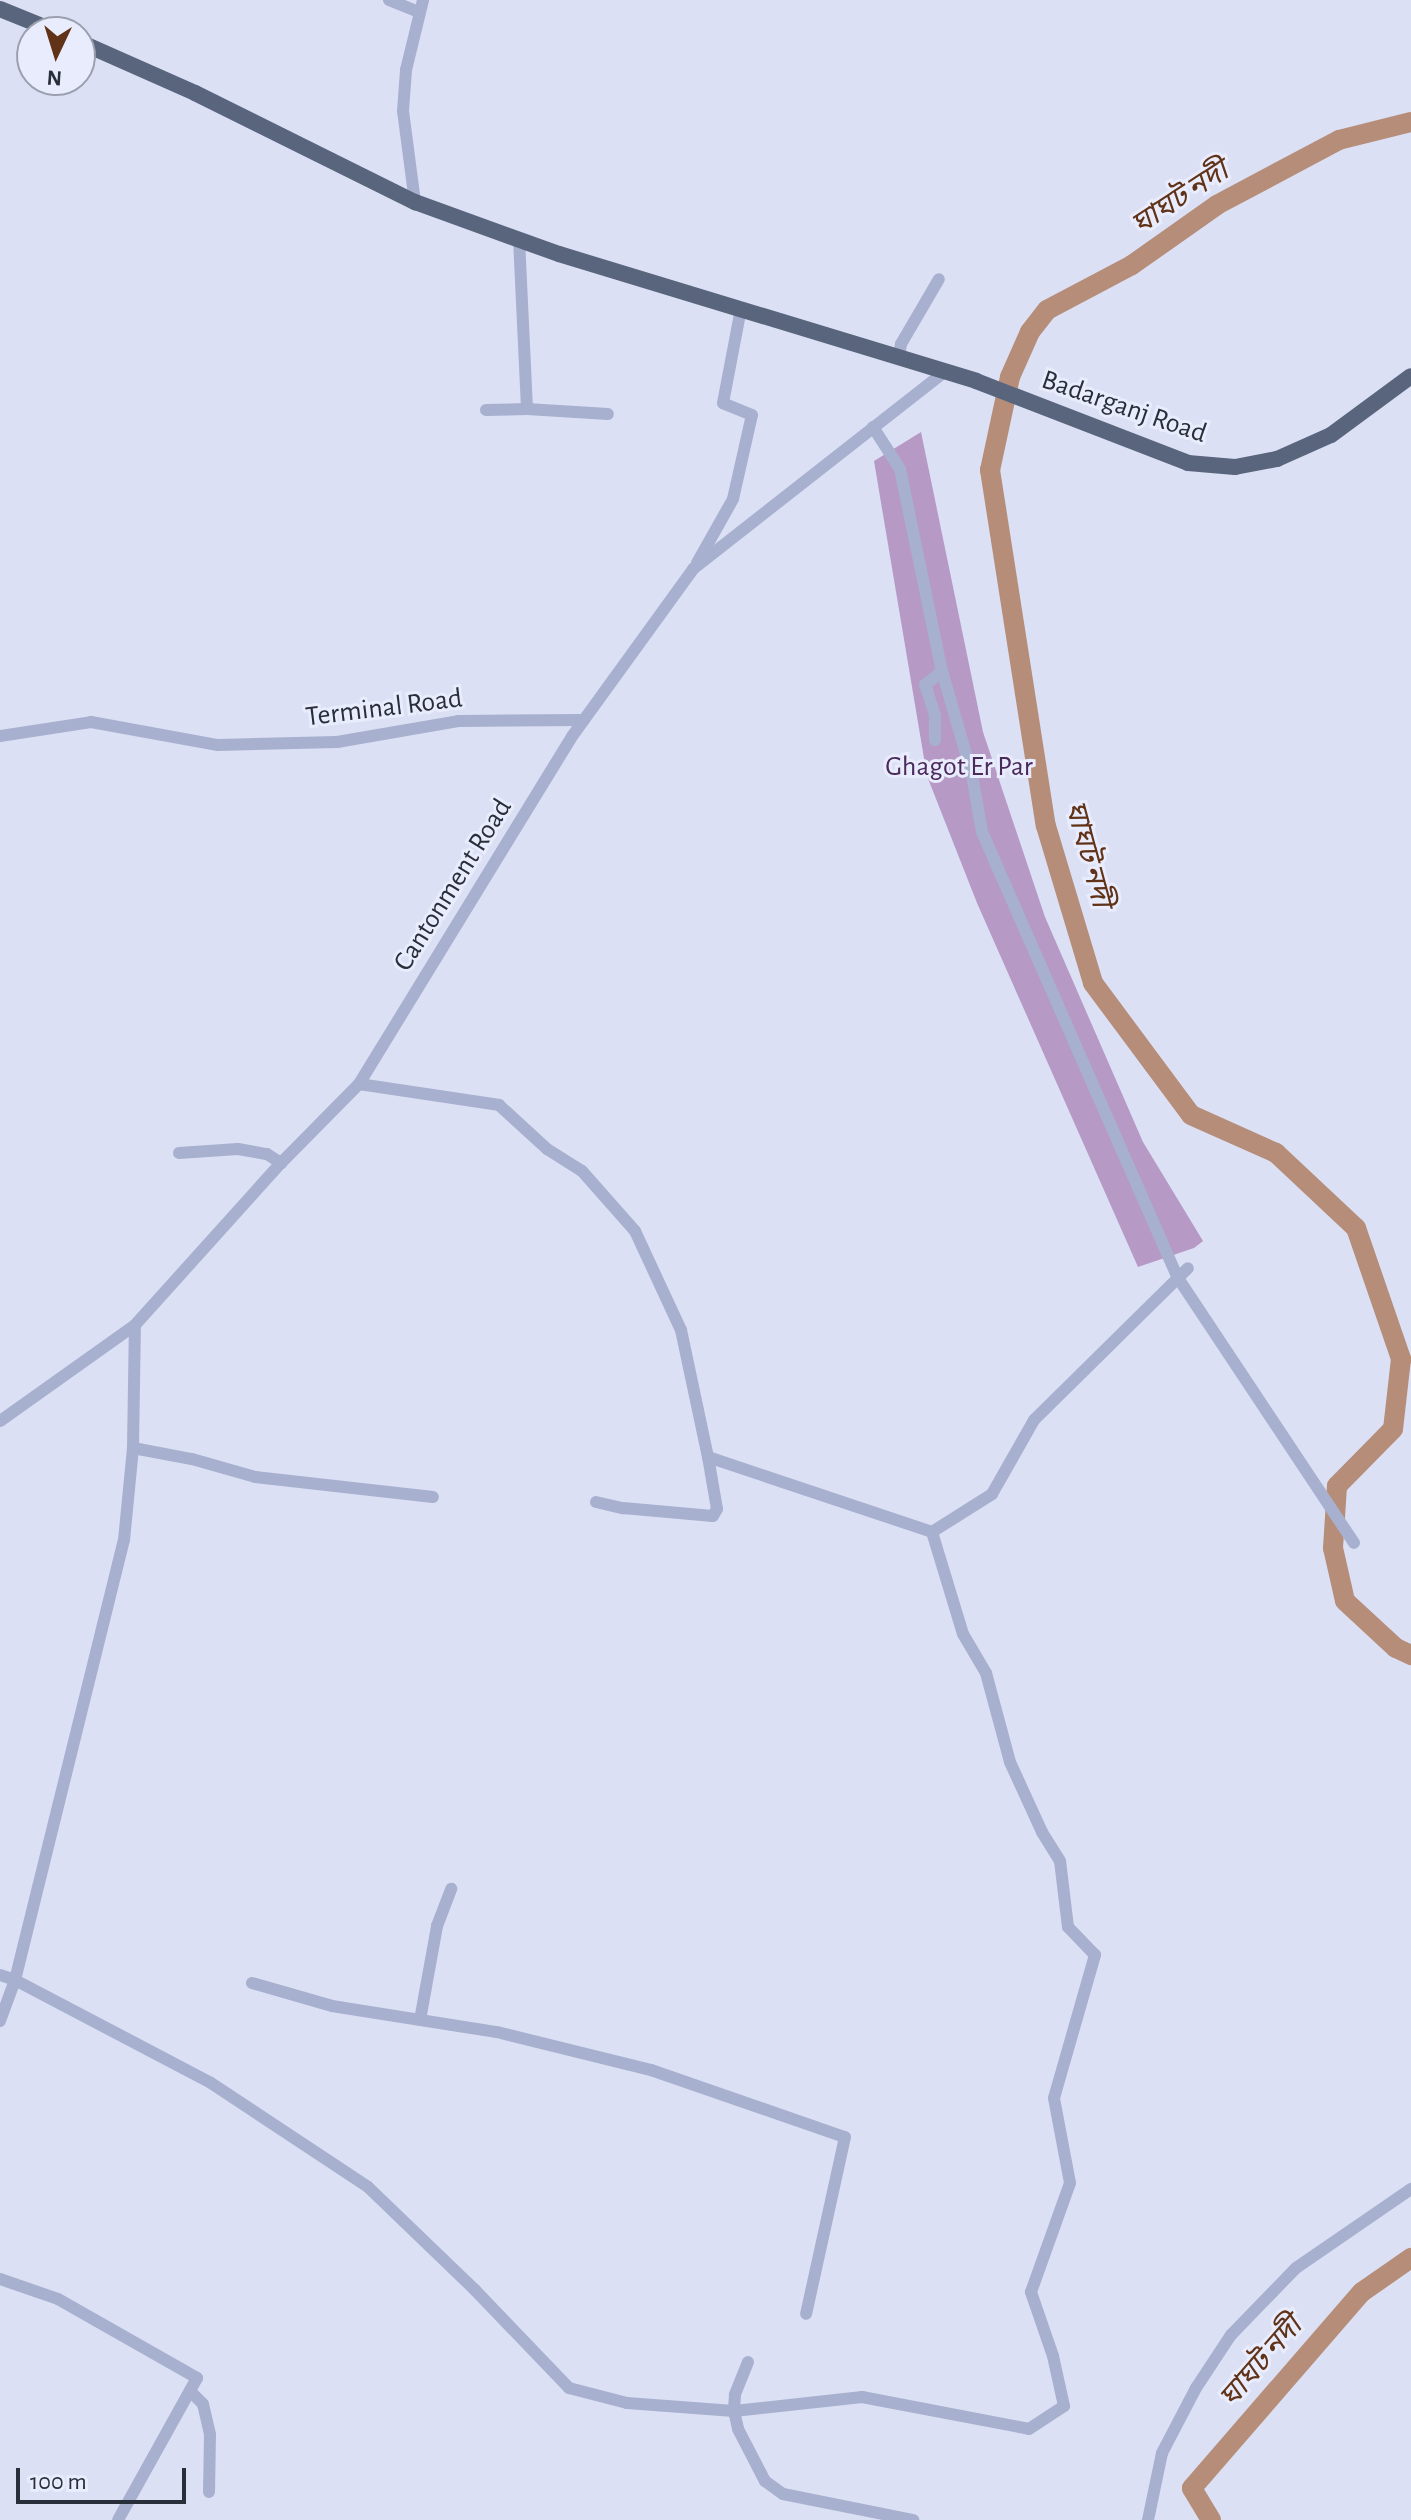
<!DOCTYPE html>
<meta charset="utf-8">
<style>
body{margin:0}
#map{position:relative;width:1411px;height:2520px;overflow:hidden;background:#dce0f5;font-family:"Alegreya Sans","Noto Sans Bengali",sans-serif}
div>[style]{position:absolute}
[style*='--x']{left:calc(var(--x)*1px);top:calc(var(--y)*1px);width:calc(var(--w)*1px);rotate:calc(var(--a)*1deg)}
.green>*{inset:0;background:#b69ac5}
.river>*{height:20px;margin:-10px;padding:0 10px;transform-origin:10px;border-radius:10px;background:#b58d78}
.minor>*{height:12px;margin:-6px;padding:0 6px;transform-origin:6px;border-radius:6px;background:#a7b0ce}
.major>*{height:16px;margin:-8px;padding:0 8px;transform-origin:8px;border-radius:8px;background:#58657d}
span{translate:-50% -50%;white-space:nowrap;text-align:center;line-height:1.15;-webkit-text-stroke:6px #e9ecfc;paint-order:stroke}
.street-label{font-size:28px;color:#282f3a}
.park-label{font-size:28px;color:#4a295b}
.water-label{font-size:30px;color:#603319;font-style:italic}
.north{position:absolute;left:16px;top:16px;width:80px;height:80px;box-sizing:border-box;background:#e9ecfc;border:2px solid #9ca0ae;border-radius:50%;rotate:184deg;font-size:22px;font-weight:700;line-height:32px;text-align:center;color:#282f3a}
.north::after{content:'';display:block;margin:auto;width:28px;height:36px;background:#603319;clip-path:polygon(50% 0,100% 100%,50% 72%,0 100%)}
.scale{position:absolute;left:16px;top:2468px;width:170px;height:36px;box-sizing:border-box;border:4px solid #282f3a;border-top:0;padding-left:10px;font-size:24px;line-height:28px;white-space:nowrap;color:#282f3a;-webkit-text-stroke:6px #e9ecfc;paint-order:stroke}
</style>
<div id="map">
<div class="green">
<div style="clip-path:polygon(921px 432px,983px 732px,1045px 917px,1143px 1142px,1203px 1241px,1194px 1248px,1138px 1267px,977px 903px,927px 776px,874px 461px)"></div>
</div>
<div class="river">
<div style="--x:1411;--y:122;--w:74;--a:166"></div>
<div style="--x:1339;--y:140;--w:138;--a:152"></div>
<div style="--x:1217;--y:205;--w:104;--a:144.8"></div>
<div style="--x:1132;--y:265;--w:96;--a:152.1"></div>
<div style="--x:1047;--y:310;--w:28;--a:128"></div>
<div style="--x:1030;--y:332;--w:49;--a:114"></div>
<div style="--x:1010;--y:377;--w:95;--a:102.1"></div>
<div style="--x:990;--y:470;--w:360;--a:81.1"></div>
<div style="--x:1046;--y:826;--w:164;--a:73.3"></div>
<div style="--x:1093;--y:983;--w:164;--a:53.4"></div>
<div style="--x:1191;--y:1115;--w:93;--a:24.1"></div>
<div style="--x:1276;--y:1153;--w:110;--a:43.2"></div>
<div style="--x:1356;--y:1228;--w:139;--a:71"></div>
<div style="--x:1401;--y:1359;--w:70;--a:96.5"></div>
<div style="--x:1393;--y:1429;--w:80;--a:134.5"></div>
<div style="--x:1337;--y:1486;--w:62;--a:93.7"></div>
<div style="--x:1333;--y:1548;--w:54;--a:77.2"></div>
<div style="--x:1345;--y:1601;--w:69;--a:42.7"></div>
<div style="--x:1396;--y:1648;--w:17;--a:25"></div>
<div style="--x:1211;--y:2520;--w:37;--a:-121"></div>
<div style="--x:1192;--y:2488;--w:259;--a:-49.1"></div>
<div style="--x:1362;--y:2292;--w:60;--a:-34.8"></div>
</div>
<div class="minor">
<div style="--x:389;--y:0;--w:32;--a:22"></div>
<div style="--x:415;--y:202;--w:92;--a:-97.5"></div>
<div style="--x:403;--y:111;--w:41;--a:-85.8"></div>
<div style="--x:406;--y:70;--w:72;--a:-76.3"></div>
<div style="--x:519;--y:239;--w:170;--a:87.3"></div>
<div style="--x:899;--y:358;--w:14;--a:-82"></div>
<div style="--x:901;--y:344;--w:75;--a:-59.7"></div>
<div style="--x:486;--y:410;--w:41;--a:-1.4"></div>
<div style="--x:527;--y:409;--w:81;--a:3.5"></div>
<div style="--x:873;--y:427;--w:50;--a:57.3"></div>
<div style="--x:900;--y:469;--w:206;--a:78.3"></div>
<div style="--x:697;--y:563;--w:73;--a:-60.6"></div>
<div style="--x:733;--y:499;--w:86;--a:-77.3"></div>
<div style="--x:752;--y:415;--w:31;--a:-158"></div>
<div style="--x:723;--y:403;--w:96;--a:-79.2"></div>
<div style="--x:0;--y:736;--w:92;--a:-8.7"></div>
<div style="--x:91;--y:722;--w:129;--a:10.3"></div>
<div style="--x:218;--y:745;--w:119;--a:-1.4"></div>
<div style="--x:337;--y:742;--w:123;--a:-9.8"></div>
<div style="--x:458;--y:721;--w:126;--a:-0.5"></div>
<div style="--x:935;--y:740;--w:25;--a:-90"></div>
<div style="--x:935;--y:715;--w:32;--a:-108"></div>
<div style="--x:925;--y:685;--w:22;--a:-39"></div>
<div style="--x:942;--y:671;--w:108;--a:73.9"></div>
<div style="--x:972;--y:775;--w:58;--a:80"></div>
<div style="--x:982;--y:832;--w:487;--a:66.3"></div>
<div style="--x:1178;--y:1278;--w:318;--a:56.4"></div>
<div style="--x:359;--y:1084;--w:142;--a:8.5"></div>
<div style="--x:499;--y:1105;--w:65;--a:42.5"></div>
<div style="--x:547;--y:1149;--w:41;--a:32.2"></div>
<div style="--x:582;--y:1171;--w:80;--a:48.5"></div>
<div style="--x:635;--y:1231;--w:109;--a:65.1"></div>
<div style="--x:681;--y:1330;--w:130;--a:78"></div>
<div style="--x:708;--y:1457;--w:236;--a:18.5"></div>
<div style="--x:932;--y:1532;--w:71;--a:-32.3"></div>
<div style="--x:992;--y:1494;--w:85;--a:-60.4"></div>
<div style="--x:1034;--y:1420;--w:216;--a:-44.6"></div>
<div style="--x:179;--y:1153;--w:59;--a:-3.9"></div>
<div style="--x:238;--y:1149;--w:29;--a:10"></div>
<div style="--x:267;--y:1154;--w:17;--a:33"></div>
<div style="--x:0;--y:1421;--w:166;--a:-35.4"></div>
<div style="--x:135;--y:1325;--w:218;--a:-48"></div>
<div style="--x:281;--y:1163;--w:111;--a:-45.4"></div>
<div style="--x:359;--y:1084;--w:409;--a:-58.5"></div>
<div style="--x:573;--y:735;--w:205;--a:-54.1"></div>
<div style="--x:693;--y:569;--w:319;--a:-38.1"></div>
<div style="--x:133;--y:1448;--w:60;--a:10.6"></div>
<div style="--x:192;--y:1459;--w:66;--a:15.9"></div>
<div style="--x:255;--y:1477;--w:179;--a:6.4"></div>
<div style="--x:596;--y:1502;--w:28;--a:13"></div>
<div style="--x:623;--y:1508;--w:90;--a:5.1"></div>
<div style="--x:713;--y:1516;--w:8;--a:-60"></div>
<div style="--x:717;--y:1509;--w:53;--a:-99.8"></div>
<div style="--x:0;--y:1975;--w:16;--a:18"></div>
<div style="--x:15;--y:1980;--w:221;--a:27.7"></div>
<div style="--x:211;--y:2083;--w:188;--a:33.5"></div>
<div style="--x:368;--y:2187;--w:149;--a:43.9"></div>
<div style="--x:475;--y:2290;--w:136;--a:46.2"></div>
<div style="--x:569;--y:2388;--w:60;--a:14.5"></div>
<div style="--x:627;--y:2403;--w:107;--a:4.3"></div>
<div style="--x:734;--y:2411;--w:129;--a:-6.2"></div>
<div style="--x:862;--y:2397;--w:170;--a:10.8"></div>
<div style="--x:1029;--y:2429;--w:42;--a:-33.3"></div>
<div style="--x:1064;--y:2406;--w:51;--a:-102.4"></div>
<div style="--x:1053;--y:2356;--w:68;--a:-109"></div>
<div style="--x:1031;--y:2292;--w:116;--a:-70.3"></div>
<div style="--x:1070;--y:2183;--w:86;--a:-100.7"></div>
<div style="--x:1054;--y:2098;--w:149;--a:-74"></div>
<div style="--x:1095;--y:1955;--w:39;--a:-134"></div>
<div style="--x:1068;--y:1927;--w:66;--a:-96.9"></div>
<div style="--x:1060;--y:1861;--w:34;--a:-122"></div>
<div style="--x:1042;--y:1832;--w:77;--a:-114.6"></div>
<div style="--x:1010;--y:1762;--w:92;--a:-105.1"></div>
<div style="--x:986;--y:1673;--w:45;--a:-120.5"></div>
<div style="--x:963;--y:1634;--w:107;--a:-106.9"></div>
<div style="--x:252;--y:1983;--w:83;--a:16"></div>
<div style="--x:332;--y:2006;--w:167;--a:9"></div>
<div style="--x:497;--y:2032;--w:159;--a:13.9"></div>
<div style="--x:651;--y:2070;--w:205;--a:19.1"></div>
<div style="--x:845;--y:2137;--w:181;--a:102.4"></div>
<div style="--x:420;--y:2020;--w:96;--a:-79.7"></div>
<div style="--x:437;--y:1926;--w:40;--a:-69"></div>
<div style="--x:0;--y:2021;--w:44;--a:-69.9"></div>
<div style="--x:15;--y:1980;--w:453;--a:-76.1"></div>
<div style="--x:124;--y:1540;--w:92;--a:-84.4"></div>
<div style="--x:133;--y:1448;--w:123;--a:-89.1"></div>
<div style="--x:0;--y:2279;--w:61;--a:19"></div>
<div style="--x:58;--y:2299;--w:160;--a:29.6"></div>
<div style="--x:197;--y:2378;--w:162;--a:119.1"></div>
<div style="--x:748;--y:2362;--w:35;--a:112"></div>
<div style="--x:735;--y:2395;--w:16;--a:94"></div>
<div style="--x:734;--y:2411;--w:18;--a:77"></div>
<div style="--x:738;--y:2429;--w:59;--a:62.6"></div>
<div style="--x:765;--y:2481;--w:22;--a:36"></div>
<div style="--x:783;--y:2494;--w:133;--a:11.3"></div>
<div style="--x:190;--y:2391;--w:18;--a:45"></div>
<div style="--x:203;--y:2404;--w:32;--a:77"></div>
<div style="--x:210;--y:2435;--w:57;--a:91"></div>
<div style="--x:1148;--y:2520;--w:68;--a:-78.2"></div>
<div style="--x:1162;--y:2453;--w:73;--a:-62.4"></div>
<div style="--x:1196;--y:2388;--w:64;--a:-56.6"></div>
<div style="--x:1231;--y:2335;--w:93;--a:-45.9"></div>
<div style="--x:1296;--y:2268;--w:140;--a:-34.5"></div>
</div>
<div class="major">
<div style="--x:0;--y:9;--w:61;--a:22"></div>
<div style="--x:80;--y:42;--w:126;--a:23.9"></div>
<div style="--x:195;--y:93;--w:246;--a:26.4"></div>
<div style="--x:415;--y:202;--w:153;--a:19.9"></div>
<div style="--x:559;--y:254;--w:436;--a:16.9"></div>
<div style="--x:976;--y:381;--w:227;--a:21.1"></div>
<div style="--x:1188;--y:463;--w:47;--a:4.9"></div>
<div style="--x:1235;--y:467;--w:43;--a:-10.8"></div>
<div style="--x:1277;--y:459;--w:59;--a:-24"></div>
<div style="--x:1331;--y:435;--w:99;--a:-36.4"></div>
</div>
<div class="street-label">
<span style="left:1124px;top:407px;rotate:19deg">Badarganj Road</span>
<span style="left:384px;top:708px;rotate:-7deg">Terminal Road</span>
<span style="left:453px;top:885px;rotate:-58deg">Cantonment Road</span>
</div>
<div class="park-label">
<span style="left:959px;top:767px">Ghagot Er Par</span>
</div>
<div class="water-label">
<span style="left:1180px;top:198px;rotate:-33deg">ঘাঘট নদী</span>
<span style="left:1088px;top:854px;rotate:75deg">ঘাঘট নদী</span>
<span style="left:1261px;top:2362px;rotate:-49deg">ঘাঘট নদী</span>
</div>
<div class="north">N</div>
<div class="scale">100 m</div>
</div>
